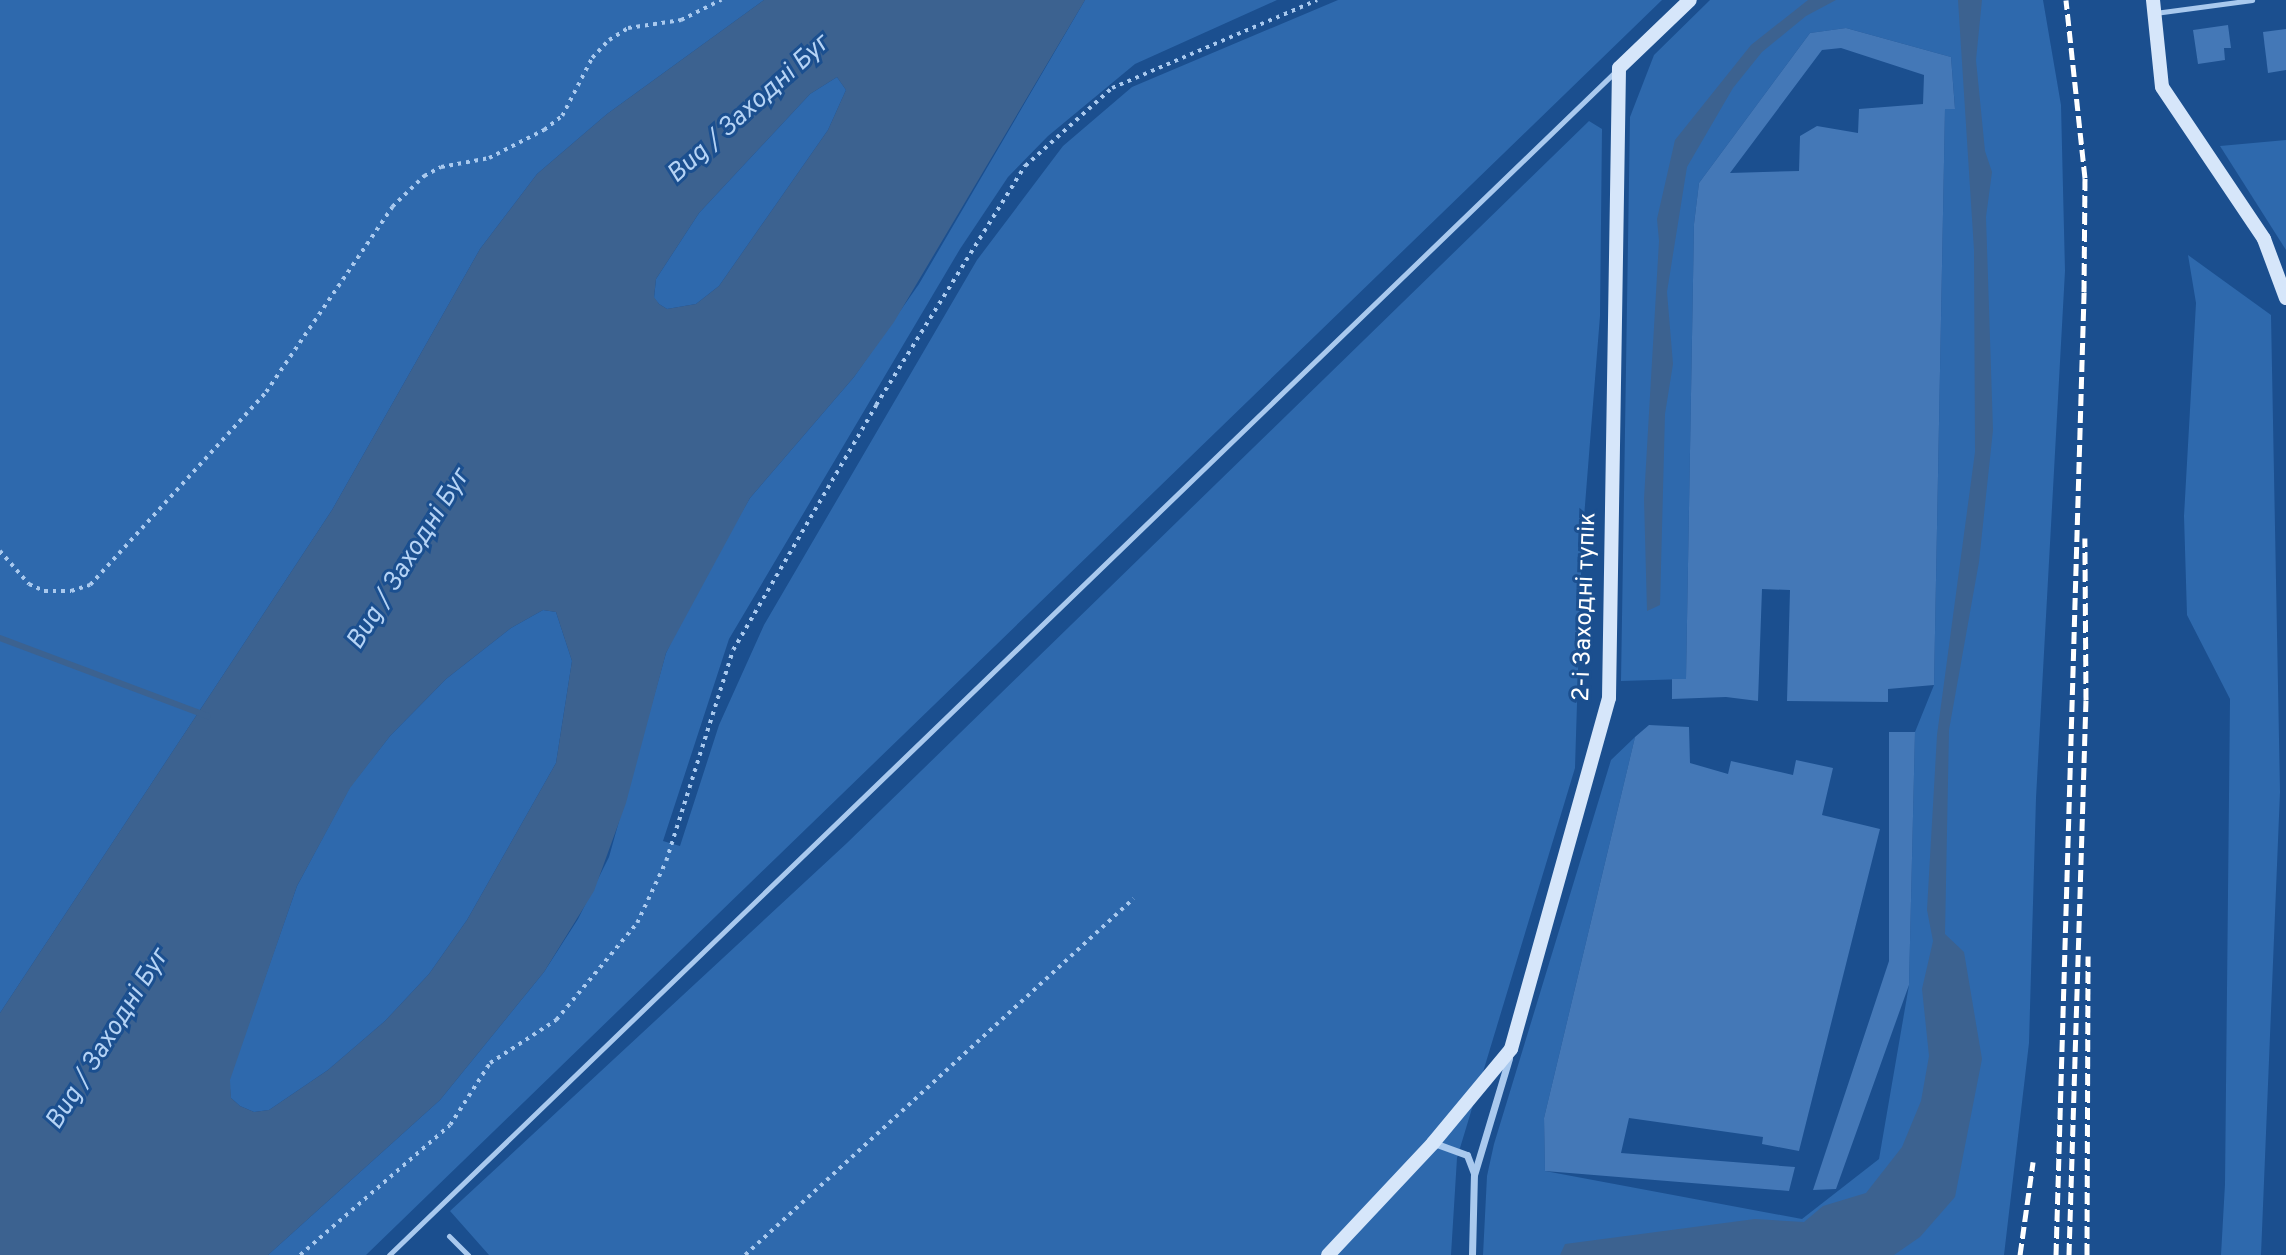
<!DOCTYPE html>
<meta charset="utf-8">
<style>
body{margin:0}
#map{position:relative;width:2286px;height:1255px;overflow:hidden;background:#1b4f8f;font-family:Overpass,sans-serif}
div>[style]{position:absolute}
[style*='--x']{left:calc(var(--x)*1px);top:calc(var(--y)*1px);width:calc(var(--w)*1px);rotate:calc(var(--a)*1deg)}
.green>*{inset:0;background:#2e69ad}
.water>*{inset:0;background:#3c6290}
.stream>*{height:6px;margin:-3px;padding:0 3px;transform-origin:3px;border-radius:3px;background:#3c6290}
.building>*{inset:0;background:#4478b7}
.path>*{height:3.5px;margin-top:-1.75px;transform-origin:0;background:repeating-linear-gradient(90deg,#a9c9ee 0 3.5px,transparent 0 8.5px)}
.lane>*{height:5px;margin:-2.5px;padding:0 2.5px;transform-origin:2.5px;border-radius:2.5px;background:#a9c9ee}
.street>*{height:7px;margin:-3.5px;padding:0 3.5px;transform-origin:3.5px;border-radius:3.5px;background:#a9c9ee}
.secondary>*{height:14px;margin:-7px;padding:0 7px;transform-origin:7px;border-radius:7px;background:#d6e6fa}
.rail>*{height:5px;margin-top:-2.5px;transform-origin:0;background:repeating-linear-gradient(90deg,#fff 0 12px,transparent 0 17px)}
span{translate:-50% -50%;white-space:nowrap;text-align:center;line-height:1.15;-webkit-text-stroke:6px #1b4f8f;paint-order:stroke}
.street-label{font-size:24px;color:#fff}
.water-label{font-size:26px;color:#b5d3f5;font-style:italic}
</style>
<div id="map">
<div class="green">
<div style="clip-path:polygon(0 0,764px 0,607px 114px,537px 174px,480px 249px,332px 510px,0 1013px)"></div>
<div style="clip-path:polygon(1085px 0,1277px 0,1135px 64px,1048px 136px,1008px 177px,960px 249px,729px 639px,663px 841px,680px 846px,719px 725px,764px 625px,977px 260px,1063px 146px,1132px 87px,1338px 0,1662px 0,366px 1255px,268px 1255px,440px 1100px,544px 972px,578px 919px,609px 857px,666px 653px,697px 588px,750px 498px,854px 377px,919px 284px)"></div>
<div style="clip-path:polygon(1710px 0,2043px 0,2061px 105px,2065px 271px,2036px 798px,2029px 1043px,2004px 1255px,1483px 1255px,1487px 1176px,1494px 1144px,1611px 760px,1635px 737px,1544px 1118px,1545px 1171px,1802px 1219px,1879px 1159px,1909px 985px,1915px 732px,1934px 685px,1945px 109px,1955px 108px,1951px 57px,1846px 28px,1810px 33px,1699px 183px,1694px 224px,1686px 679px,1621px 681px,1630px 117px,1654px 55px)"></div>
<div style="clip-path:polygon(837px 77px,846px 90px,828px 130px,719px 286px,696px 304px,667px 309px,659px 304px,654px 298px,656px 279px,699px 213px,810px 94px)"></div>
<div style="clip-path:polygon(1589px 121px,1602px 129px,1600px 316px,1582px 543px,1575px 768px,1457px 1158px,1451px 1255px,489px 1255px,450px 1211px,847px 843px)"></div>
<div style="clip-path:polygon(2286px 140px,2286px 250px,2220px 146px)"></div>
<div style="clip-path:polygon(2188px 255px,2271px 315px,2280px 792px,2261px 1255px,2221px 1255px,2225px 1184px,2230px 699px,2187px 615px,2184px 516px,2196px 303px)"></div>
<div style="clip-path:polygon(543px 610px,556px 612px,572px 661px,556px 763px,467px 920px,429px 974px,385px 1021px,328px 1070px,269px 1110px,254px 1112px,240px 1106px,231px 1098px,229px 1080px,297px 886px,350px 787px,390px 736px,446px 679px,511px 628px)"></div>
</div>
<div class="water">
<div style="clip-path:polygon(evenodd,764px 0,1085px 0,894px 322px,854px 377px,750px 498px,666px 653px,626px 803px,594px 891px,544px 972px,440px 1100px,268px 1255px,0 1255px,0 1013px,332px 510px,480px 249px,537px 174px,607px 114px,764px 0,837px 77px,846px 90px,828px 130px,719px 286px,696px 304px,667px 309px,659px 304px,654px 297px,656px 279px,699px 213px,810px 94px,837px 77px,764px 0,543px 610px,556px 612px,572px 661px,556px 763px,467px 920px,429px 974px,385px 1021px,328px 1070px,269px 1110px,254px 1112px,240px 1106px,231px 1098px,230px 1080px,297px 886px,350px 788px,390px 736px,446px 679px,511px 628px,543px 610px)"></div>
<div style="clip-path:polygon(1808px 0,1836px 0,1806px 16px,1762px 52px,1733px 88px,1687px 167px,1667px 292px,1673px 364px,1665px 414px,1660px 605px,1647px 611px,1644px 499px,1659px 241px,1657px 219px,1675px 140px,1751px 45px)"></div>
<div style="clip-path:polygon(1958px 0,1982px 0,1976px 60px,1985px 151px,1992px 172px,1986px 217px,1993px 430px,1979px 562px,1949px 730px,1945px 934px,1964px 952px,1982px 1059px,1955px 1197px,1920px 1237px,1894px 1255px,1560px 1255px,1565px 1244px,1755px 1219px,1804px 1222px,1823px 1206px,1866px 1193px,1902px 1147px,1921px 1101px,1929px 1056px,1922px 989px,1933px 941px,1927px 910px,1937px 735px,1975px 452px,1974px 250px)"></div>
</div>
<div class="stream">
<div style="--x:0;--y:638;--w:222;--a:20.6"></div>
</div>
<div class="building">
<div style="clip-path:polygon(2228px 25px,2231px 48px,2224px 48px,2225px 60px,2198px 64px,2193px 30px)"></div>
<div style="clip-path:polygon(evenodd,1846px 28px,1951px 57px,1955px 109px,1945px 109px,1934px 685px,1888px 689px,1888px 702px,1787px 701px,1790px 590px,1762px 589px,1758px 701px,1726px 697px,1672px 699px,1672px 679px,1686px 679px,1694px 224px,1699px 183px,1810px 33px,1846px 28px,1841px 48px,1924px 75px,1923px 104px,1859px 109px,1858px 133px,1817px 126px,1800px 136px,1799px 171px,1730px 173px,1822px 50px,1841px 48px)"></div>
<div style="clip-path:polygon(2286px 29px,2286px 70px,2268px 73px,2263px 32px)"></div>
<div style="clip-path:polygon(1649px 725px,1689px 727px,1690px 763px,1728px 774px,1731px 761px,1793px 775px,1796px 760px,1833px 768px,1822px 815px,1880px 829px,1799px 1151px,1762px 1144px,1763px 1137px,1629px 1118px,1621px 1153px,1795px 1167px,1789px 1191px,1545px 1171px,1544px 1118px,1635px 737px)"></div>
<div style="clip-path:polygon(1889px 732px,1915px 732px,1909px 985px,1836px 1189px,1813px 1190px,1889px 961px)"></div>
</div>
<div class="path">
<div style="--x:0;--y:551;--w:44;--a:48.7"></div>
<div style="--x:29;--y:584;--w:17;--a:25"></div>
<div style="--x:44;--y:591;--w:27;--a:0"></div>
<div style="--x:71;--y:591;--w:20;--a:-18"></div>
<div style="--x:90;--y:585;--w:261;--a:-47.6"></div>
<div style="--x:266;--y:392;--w:224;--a:-55.7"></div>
<div style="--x:392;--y:207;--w:45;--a:-44.1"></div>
<div style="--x:424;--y:176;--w:19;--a:-28"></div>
<div style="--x:441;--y:167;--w:49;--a:-10.6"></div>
<div style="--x:489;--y:158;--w:62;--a:-27"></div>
<div style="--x:544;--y:130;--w:23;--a:-38"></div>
<div style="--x:562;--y:116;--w:65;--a:-62.7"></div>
<div style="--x:592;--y:58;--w:25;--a:-47"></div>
<div style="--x:609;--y:40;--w:22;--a:-32"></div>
<div style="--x:628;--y:28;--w:54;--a:-8.6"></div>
<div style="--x:681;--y:20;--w:45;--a:-26.6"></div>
<div style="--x:300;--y:1255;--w:198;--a:-40.9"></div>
<div style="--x:450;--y:1125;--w:74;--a:-57.2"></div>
<div style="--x:490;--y:1063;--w:79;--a:-33.1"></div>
<div style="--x:556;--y:1020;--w:126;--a:-50.1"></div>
<div style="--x:637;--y:923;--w:68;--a:-64.9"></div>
<div style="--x:666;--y:861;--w:221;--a:-72.4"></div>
<div style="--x:733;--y:650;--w:284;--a:-59.7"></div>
<div style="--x:876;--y:405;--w:282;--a:-58.1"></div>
<div style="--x:1025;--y:166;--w:117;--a:-41.9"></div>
<div style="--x:1112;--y:88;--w:223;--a:-23.2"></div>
<div style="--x:745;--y:1255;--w:527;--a:-42.54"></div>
</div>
<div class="lane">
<div style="--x:2155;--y:13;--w:98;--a:-7.6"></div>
<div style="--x:449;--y:1236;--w:27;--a:45"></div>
<div style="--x:389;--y:1255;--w:1707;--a:-43.98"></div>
</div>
<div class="street">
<div style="--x:1434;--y:1143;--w:35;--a:20"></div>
<div style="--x:1467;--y:1155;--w:19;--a:69"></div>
<div style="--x:1472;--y:1255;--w:80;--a:-88.6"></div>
<div style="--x:1474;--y:1175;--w:122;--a:-73.3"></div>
</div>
<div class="secondary">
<div style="--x:2153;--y:0;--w:87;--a:84.1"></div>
<div style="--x:2162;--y:87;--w:183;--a:56.1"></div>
<div style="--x:2264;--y:239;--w:63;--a:69.6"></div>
<div style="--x:1328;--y:1255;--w:154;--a:-46.8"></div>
<div style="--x:1433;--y:1143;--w:122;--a:-50.3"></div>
<div style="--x:1511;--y:1049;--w:364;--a:-74.4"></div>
<div style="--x:1609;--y:698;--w:630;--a:-89.09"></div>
<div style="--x:1619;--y:68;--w:98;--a:-43.8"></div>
</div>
<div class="rail">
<div style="--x:2020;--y:1255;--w:94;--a:-82"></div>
<div style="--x:2056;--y:1255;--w:963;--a:-88.33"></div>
<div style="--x:2084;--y:292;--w:114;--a:-89.5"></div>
<div style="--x:2085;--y:178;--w:179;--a:-96.1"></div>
<div style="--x:2069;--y:1255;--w:555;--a:-88.25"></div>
<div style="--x:2086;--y:700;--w:162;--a:-90.4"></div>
<div style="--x:2087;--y:1255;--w:299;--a:-89.8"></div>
</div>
<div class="street-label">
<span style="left:1586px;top:607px;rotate:-88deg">2-і Заходні тупік</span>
</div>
<div class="water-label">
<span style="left:749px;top:110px;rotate:-42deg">Bug / Заходні Буг</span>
<span style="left:409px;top:560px;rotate:-58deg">Bug / Заходні Буг</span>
<span style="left:108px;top:1040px;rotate:-58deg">Bug / Заходні Буг</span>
</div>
</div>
